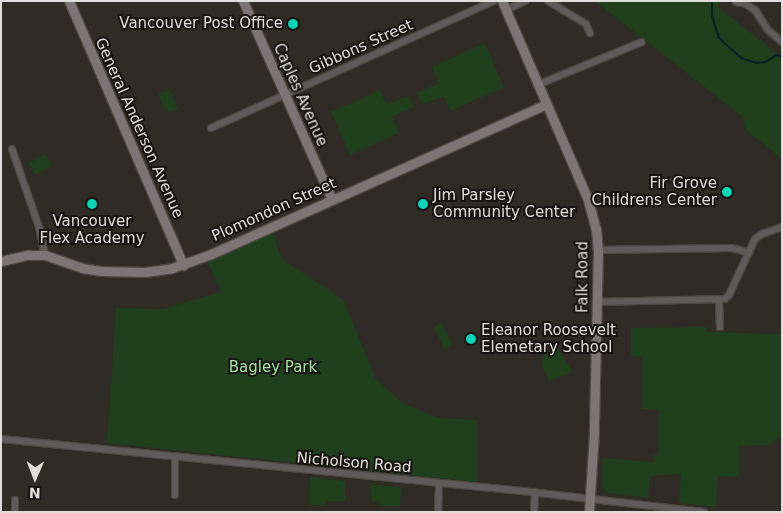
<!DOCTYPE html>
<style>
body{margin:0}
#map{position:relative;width:783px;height:513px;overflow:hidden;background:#2f2b25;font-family:"DejaVu Sans",sans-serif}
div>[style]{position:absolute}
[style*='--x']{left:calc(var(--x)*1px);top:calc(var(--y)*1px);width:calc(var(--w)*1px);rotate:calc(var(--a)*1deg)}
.green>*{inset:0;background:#1f3f1d}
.stream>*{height:2px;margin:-1px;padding:0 1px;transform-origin:1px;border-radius:1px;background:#062125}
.roads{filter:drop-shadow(1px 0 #4b4842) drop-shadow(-1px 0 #4b4842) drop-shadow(0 1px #4b4842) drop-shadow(0 -1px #4b4842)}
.street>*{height:6px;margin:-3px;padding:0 3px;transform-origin:3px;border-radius:3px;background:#5f5b5b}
.secondary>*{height:9px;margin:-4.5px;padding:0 4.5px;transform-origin:4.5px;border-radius:4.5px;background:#7c7575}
.dots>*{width:14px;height:14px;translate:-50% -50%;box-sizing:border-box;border:2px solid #161411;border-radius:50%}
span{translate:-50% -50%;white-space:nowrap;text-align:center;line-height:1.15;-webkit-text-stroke:4px #161411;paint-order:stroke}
.poi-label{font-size:15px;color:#e0deda}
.right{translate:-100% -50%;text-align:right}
.left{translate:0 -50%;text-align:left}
.street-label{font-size:15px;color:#e0deda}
.park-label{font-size:15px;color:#a3e39e}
.frame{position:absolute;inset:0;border:2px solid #e0deda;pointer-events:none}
.north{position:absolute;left:10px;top:453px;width:50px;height:50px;-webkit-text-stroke:4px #161411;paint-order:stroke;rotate:181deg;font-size:14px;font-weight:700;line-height:20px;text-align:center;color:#e0deda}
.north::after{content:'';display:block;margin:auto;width:18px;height:22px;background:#e0deda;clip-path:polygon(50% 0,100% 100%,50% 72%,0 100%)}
</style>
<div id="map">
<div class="green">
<div style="clip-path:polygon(595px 1px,722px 1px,718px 7px,782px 57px,782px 159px,745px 129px,743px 117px)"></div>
<div style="clip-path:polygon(485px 43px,504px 87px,451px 111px,444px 97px,422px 104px,417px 93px,439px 83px,432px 67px)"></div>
<div style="clip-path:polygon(170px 89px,178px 109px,169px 113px,165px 110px,158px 94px)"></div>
<div style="clip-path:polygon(380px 90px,386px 104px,409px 96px,414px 107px,392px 117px,399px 133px,350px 155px,331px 112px)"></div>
<div style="clip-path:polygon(46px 154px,52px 166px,35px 175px,29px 163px)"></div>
<div style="clip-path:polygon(273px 230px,280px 255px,285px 261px,343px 299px,376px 379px,404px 404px,439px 418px,477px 420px,477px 482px,107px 443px,116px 308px,163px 309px,221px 292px,207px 260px)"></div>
<div style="clip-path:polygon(442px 322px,452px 345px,444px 349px,434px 327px)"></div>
<div style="clip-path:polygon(707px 327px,707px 332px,782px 334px,782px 436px,771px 445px,739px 446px,739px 477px,718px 476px,716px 507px,679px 503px,681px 474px,650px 476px,648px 498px,609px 493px,603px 487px,603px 458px,653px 462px,653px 455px,658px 455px,659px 410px,642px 409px,643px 357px,631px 356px,631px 328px)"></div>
<div style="clip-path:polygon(557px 347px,573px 372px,549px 381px,542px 366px,543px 358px,547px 352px)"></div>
<div style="clip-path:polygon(310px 477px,345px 481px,345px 501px,326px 501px,326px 505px,309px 505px)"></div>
<div style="clip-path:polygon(370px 484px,401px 487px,400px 506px,384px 506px,372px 501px)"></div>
</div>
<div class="stream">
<div style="--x:712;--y:1;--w:15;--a:90"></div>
<div style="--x:712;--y:16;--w:23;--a:72"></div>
<div style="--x:719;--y:38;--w:30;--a:42"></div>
<div style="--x:741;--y:58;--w:16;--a:18"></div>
<div style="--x:756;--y:63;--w:10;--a:-6"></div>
<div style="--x:766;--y:62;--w:12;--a:-35"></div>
<div style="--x:776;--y:55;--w:5;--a:11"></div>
<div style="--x:781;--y:56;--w:5;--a:79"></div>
</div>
<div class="roads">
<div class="street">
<div style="--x:548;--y:1;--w:44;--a:31.2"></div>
<div style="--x:586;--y:24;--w:10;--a:66"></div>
<div style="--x:736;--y:2;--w:10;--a:11"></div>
<div style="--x:746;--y:4;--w:11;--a:34"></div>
<div style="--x:755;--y:10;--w:24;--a:57"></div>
<div style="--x:768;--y:30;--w:18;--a:41"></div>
<div style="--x:506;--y:10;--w:21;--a:-25"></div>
<div style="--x:537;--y:85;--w:113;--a:-22.3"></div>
<div style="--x:211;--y:128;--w:310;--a:-24.2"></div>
<div style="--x:12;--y:149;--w:83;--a:70.9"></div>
<div style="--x:39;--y:227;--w:29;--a:78"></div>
<div style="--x:598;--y:250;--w:134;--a:-0.9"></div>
<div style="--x:732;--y:248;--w:18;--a:16"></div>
<div style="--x:719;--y:300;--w:27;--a:88"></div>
<div style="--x:597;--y:302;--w:128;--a:-1.3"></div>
<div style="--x:725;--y:299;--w:6;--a:-45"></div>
<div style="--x:729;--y:295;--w:62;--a:-65.1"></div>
<div style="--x:755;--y:239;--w:9;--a:-36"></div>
<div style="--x:762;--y:234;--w:21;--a:-19"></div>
<div style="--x:1;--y:439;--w:524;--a:5.7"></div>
<div style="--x:522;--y:491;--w:183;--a:6.6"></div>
<div style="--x:175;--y:495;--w:38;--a:-90"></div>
<div style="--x:15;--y:512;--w:12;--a:-90"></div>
<div style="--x:438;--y:512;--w:29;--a:-88"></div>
<div style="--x:534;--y:512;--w:20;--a:-87"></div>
</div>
<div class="secondary">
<div style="--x:69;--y:1;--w:288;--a:66.6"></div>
<div style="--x:243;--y:1;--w:218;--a:65.9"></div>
<div style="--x:502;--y:1;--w:217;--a:66.6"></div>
<div style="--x:588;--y:200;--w:30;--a:75"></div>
<div style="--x:596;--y:229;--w:21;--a:85"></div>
<div style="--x:598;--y:250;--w:182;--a:91.3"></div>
<div style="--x:594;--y:432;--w:80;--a:93.6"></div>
<div style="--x:1;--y:261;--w:28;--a:-13"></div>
<div style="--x:28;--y:255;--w:17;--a:0"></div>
<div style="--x:45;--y:255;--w:39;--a:19"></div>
<div style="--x:82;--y:268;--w:19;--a:9"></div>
<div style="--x:101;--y:271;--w:44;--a:1.3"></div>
<div style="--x:145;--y:272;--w:27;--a:-8"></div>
<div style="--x:172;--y:268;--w:41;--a:-19.7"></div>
<div style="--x:211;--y:254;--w:367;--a:-24.1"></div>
</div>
</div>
<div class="dots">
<div style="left:293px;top:24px;background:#06d5b6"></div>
<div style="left:727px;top:192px;background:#06d5b6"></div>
<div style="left:92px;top:204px;background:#06d5b6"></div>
<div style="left:423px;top:204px;background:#06d5b6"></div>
<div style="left:471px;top:339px;background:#06d5b6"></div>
</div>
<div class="poi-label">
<span class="right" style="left:283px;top:24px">Vancouver Post Office</span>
<span class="right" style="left:717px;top:192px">Fir Grove<br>Childrens Center</span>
<span class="left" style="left:433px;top:204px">Jim Parsley<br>Community Center</span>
<span style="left:92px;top:230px">Vancouver<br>Flex Academy</span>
<span class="left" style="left:481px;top:339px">Eleanor Roosevelt<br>Elemetary School</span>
</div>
<div class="street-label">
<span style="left:361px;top:47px;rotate:-24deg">Gibbons Street</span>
<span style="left:300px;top:95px;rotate:66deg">Caples Avenue</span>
<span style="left:139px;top:128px;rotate:66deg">General Anderson Avenue</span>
<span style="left:274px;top:210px;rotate:-24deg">Plomondon Street</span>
<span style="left:583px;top:277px;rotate:-90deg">Falk Road</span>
<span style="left:354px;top:463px;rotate:5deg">Nicholson Road</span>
</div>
<div class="park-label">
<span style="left:273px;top:368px">Bagley Park</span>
</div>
<div class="frame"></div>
<div class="north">N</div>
</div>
